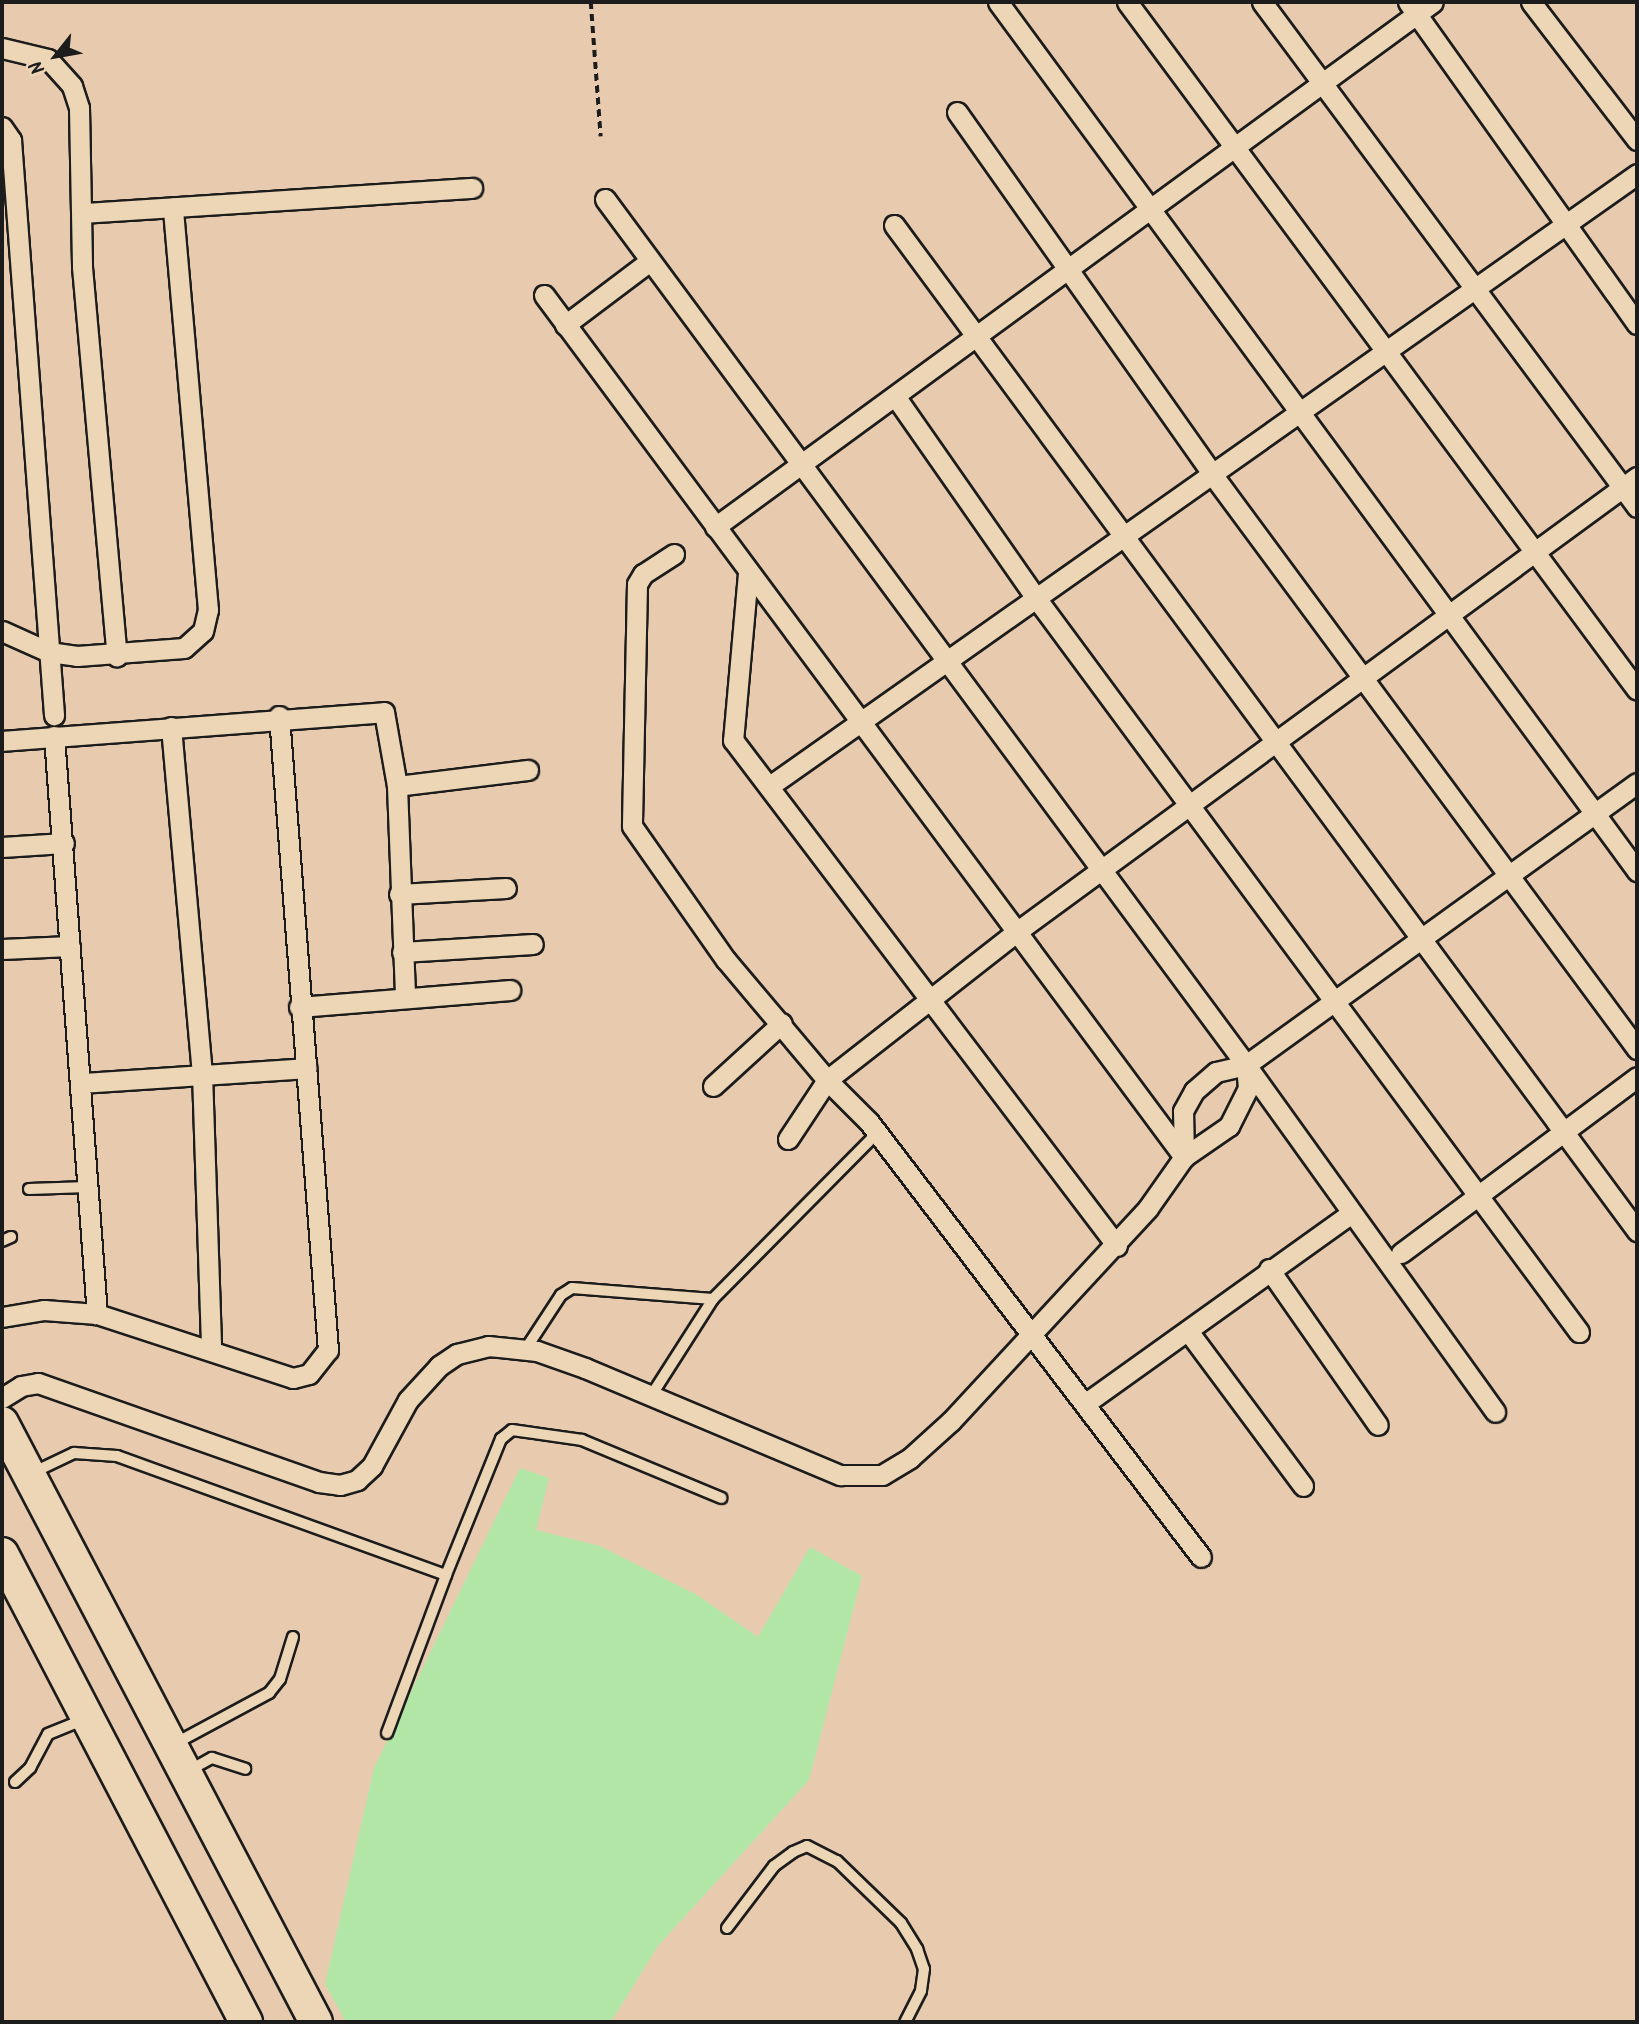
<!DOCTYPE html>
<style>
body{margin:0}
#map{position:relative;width:1639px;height:2024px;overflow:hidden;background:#e8cbaf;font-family:Kalam,sans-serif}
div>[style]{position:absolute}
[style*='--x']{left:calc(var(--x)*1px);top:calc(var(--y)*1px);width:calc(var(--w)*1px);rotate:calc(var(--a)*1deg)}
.green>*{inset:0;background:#b2e6a7}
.path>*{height:3.5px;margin-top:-1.75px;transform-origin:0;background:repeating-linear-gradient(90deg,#1c1c1c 0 7px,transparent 0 12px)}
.roads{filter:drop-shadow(2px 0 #1c1c1c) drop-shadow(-2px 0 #1c1c1c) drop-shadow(0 2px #1c1c1c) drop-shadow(0 -2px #1c1c1c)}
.service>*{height:10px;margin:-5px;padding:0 5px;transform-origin:5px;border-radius:5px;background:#ecd6b5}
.minor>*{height:19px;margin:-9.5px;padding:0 9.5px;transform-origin:9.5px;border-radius:9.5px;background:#ecd6b5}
.primary>*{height:32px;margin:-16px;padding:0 16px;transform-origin:16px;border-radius:16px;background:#ecd6b5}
span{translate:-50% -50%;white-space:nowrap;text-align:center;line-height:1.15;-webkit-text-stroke:6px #ecd6b5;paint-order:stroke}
.frame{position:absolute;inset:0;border:4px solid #1c1c1c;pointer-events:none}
.north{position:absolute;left:21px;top:21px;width:70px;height:70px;-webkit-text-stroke:5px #ecd6b5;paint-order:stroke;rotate:239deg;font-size:19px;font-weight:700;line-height:28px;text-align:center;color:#1c1c1c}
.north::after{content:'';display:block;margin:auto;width:24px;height:32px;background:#1c1c1c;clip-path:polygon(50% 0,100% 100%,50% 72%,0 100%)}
</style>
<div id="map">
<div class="green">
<div style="clip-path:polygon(520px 1468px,549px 1478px,536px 1530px,600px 1546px,697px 1595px,758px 1637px,810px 1547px,862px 1576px,809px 1780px,658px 1946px,611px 2022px,346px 2022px,325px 1984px,374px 1768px)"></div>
</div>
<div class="path">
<div style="--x:591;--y:2;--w:135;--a:85.8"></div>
</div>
<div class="roads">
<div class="service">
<div style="--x:29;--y:1189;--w:59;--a:-1.9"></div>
<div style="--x:2;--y:1241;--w:10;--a:-24"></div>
<div style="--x:525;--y:1350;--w:66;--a:-56.8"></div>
<div style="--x:561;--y:1295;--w:13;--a:-32"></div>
<div style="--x:572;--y:1288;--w:141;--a:4.5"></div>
<div style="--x:713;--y:1299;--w:233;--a:-45.3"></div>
<div style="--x:651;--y:1396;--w:115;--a:-57.4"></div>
<div style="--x:32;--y:1473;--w:47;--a:-25.5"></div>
<div style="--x:74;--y:1453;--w:43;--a:4"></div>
<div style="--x:117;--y:1456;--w:350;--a:19.9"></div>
<div style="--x:446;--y:1575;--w:147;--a:-68"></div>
<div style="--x:501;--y:1439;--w:14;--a:-39"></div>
<div style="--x:512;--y:1430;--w:71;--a:8.1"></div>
<div style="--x:582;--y:1440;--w:151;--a:22.6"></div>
<div style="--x:387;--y:1733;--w:169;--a:-69.5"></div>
<div style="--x:176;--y:1743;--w:106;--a:-28.3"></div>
<div style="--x:269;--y:1693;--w:18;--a:-52"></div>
<div style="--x:280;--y:1679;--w:44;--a:-72.8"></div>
<div style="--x:190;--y:1770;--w:25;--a:-29"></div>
<div style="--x:212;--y:1758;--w:35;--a:18"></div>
<div style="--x:15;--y:1782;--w:21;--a:-43"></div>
<div style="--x:30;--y:1768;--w:38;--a:-62"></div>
<div style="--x:48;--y:1734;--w:37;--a:-22"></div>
<div style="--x:727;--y:1928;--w:78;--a:-52.8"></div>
<div style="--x:774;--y:1866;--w:24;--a:-36"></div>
<div style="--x:793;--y:1852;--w:15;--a:-23"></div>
<div style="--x:807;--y:1846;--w:34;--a:27"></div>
<div style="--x:837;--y:1861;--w:89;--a:44.1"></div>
<div style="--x:901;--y:1923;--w:31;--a:58"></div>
<div style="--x:917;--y:1949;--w:21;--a:71"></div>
<div style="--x:924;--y:1969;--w:22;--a:98"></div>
<div style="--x:921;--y:1991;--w:35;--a:117"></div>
</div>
<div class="minor">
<div style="--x:998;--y:2;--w:1079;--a:53.67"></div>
<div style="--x:1127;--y:2;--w:856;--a:53.45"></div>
<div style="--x:1262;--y:2;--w:629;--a:53.4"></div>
<div style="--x:1408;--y:2;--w:395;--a:54.6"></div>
<div style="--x:1531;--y:2;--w:174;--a:52.5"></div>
<div style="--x:2;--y:48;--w:47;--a:13.4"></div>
<div style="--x:48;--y:59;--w:36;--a:48"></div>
<div style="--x:72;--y:86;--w:23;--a:72"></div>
<div style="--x:79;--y:108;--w:159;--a:88.9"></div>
<div style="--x:82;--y:267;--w:391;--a:84.9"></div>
<div style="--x:957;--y:112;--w:443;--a:54.8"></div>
<div style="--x:1212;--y:474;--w:715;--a:53.53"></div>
<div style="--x:2;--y:127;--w:16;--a:55"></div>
<div style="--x:11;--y:140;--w:577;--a:85.72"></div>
<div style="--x:605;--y:199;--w:1077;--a:53.49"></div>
<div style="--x:1246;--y:1065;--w:427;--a:54.3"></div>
<div style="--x:83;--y:213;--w:390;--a:-3.7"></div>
<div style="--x:894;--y:225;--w:1251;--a:53.55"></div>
<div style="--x:544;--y:295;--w:1074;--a:53.41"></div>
<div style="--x:1184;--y:1157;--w:55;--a:-34.6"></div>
<div style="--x:1229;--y:1126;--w:42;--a:-63.4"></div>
<div style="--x:1248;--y:1088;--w:22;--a:-95"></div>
<div style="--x:565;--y:325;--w:106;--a:-37"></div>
<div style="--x:895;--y:396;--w:246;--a:55.1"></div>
<div style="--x:1036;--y:598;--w:913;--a:53.51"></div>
<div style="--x:715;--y:527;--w:889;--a:-36.17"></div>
<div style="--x:674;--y:554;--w:37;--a:147"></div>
<div style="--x:643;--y:574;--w:12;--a:121"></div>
<div style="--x:637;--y:584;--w:242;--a:91.2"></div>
<div style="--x:632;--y:826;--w:164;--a:55"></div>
<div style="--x:726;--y:960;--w:157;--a:49.9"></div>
<div style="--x:827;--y:1080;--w:59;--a:45"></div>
<div style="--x:869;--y:1122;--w:547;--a:52.65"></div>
<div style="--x:748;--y:573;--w:168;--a:95.1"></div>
<div style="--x:733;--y:740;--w:635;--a:52.81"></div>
<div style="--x:2;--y:631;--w:51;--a:24.1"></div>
<div style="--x:49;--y:652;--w:28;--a:8"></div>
<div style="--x:77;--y:656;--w:107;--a:-4.3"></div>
<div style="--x:184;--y:648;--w:25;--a:-42"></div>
<div style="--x:203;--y:631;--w:22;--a:-77"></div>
<div style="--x:208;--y:610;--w:404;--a:-95"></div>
<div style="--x:171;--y:727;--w:347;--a:84.9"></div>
<div style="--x:202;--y:1073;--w:277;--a:88.1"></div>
<div style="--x:54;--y:736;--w:580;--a:85.75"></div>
<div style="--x:2;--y:741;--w:383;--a:-4.3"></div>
<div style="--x:384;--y:712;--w:75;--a:80"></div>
<div style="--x:397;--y:786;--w:212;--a:87.8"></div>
<div style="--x:771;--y:785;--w:1060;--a:-35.2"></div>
<div style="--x:397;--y:786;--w:132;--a:-7"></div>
<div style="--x:2;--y:847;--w:62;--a:-3.7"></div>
<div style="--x:399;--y:894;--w:107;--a:-3.2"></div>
<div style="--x:2;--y:949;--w:68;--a:-2.5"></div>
<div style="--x:402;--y:952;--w:131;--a:-3.5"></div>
<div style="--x:299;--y:1007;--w:212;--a:-4.6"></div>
<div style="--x:82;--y:1083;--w:225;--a:-3.8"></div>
<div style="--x:713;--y:1086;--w:93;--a:-42.4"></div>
<div style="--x:788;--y:1139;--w:71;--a:-56.5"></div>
<div style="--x:827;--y:1080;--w:239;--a:-38"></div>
<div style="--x:1015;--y:933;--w:771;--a:-36.25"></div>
<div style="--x:1401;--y:1253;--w:294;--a:-36.7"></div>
<div style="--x:1269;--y:1269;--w:190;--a:55.1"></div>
<div style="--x:2;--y:1317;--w:43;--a:-9.5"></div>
<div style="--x:44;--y:1310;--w:53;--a:4.3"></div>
<div style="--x:97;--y:1314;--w:206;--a:18.1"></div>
<div style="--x:293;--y:1378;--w:16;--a:-14"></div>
<div style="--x:309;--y:1374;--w:31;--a:-52"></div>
<div style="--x:328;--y:1350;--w:636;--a:-94.42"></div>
<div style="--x:1188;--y:1331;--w:193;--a:53.4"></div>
<div style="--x:2;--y:1398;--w:22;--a:-32"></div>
<div style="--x:21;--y:1386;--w:17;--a:-10"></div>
<div style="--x:38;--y:1383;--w:298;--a:19.4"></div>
<div style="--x:319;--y:1482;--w:21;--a:8"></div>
<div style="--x:340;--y:1485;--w:18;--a:-16"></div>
<div style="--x:357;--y:1480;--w:21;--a:-43"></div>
<div style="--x:372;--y:1466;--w:75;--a:-61.4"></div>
<div style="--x:408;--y:1400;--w:46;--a:-47.6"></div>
<div style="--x:439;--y:1366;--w:22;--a:-34"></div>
<div style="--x:457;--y:1354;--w:32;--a:-14"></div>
<div style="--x:488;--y:1346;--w:49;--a:5.8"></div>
<div style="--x:537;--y:1351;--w:51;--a:19.5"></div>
<div style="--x:585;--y:1368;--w:277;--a:22.8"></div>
<div style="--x:840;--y:1475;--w:42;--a:0"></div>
<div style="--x:882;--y:1475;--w:33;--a:-31"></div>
<div style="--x:910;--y:1458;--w:55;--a:-42.1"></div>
<div style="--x:951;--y:1421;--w:290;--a:-47.2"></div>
<div style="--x:1148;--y:1208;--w:62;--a:-54.8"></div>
<div style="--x:1184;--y:1157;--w:46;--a:-91.2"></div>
<div style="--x:1183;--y:1111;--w:23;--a:-61"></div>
<div style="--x:1194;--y:1091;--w:29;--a:-41"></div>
<div style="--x:1216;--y:1072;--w:31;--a:-13"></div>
<div style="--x:1246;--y:1065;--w:482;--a:-35.8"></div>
<div style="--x:1086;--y:1403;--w:326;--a:-35.6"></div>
</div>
<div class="primary">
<div style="--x:2;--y:1423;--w:676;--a:62.34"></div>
<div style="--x:2;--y:1554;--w:528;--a:62.46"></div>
</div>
</div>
<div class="frame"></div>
<div class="north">N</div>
</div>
